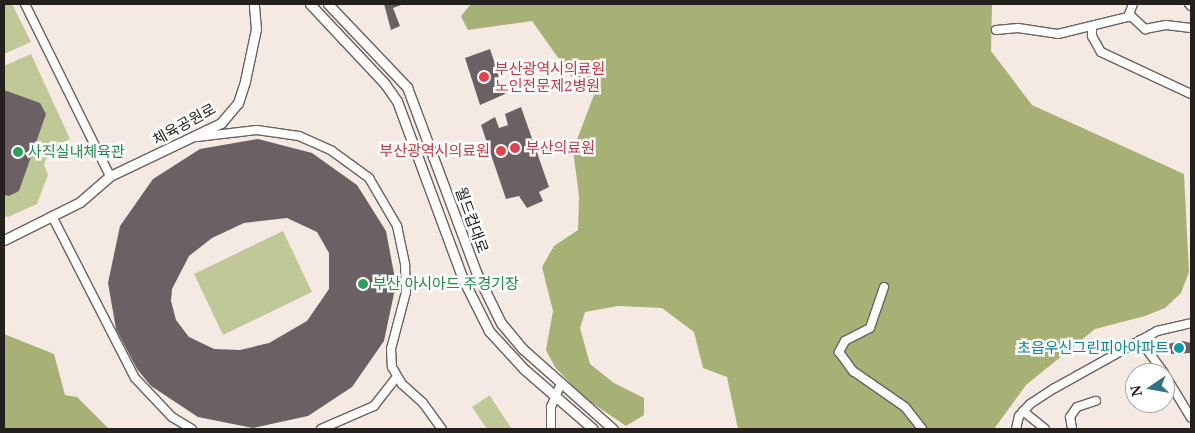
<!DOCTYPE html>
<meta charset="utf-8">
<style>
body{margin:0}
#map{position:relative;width:1195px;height:433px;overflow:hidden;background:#f4eae3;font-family:"Noto Serif","Noto Sans KR",serif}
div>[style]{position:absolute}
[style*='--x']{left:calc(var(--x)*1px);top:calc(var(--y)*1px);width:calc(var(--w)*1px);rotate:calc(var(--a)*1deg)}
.green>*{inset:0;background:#c1c898}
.forest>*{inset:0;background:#a7b075}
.building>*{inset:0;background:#6b6064}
.roads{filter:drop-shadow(1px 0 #6b625c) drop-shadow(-1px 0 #6b625c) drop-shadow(0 1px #6b625c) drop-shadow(0 -1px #6b625c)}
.minor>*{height:8px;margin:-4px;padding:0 4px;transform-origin:4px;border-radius:4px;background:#fff}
.major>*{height:9px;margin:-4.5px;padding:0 4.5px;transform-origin:4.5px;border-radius:4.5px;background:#fff}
.dots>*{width:14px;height:14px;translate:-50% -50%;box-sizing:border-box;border:2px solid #fff;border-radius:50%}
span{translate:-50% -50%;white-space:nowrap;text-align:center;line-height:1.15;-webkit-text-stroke:5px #fff;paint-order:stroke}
.health-label{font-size:15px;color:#be3a42}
.left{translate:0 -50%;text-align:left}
.right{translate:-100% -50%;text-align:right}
.street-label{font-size:15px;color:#24201e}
.leisure-label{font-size:15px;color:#27864d}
.culture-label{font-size:15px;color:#0d838f}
.frame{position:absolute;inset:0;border:5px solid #24201e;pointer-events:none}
.north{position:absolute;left:1125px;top:363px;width:50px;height:50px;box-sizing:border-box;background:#fff;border:1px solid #a7a6a5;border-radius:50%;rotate:258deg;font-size:14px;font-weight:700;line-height:20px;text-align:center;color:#24201e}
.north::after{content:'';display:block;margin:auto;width:18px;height:22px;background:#2d7480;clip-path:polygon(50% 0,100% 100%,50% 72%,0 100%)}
</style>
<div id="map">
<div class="green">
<div style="clip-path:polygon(4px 4px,12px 4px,31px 42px,4px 54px)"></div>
<div style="clip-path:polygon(31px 54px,70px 139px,49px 150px,44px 165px,48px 175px,37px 204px,8px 217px,4px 216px,4px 66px)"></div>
<div style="clip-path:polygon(283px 231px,312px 292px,223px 335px,194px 274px)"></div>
<div style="clip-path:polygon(490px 395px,490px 396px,512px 429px,487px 429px,472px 407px)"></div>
</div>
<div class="forest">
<div style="clip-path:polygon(471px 4px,992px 4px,991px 51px,1032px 105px,1184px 174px,1189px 272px,1181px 293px,1165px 308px,1145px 316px,1095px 329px,1026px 385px,994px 429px,738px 429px,727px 377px,703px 368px,694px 332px,662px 308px,618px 306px,585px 312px,580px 328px,590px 364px,614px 383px,644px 398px,644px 415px,626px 426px,582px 396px,555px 367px,546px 350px,553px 311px,542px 267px,554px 246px,578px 230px,579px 196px,573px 150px,594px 95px,571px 76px,532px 21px,468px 30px,461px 16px)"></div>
<div style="clip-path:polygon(4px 334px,54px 354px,65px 395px,77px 397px,109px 429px,4px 429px)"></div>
</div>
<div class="building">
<div style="clip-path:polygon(384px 4px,404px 4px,393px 8px,400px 26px,391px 30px)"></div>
<div style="clip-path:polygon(490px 49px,505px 94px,480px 105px,465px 58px)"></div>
<div style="clip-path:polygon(4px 90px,40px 103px,46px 114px,19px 191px,9px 196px,4px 195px)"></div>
<div style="clip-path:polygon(521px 107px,549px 187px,539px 192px,543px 201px,527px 208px,519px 196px,506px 199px,481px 125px,495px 117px,499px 128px,508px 125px,505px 114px)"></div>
<div style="clip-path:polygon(evenodd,258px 139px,312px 153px,357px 185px,386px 231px,396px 284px,384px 341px,352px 387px,308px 416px,253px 428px,198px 417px,151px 386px,137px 369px,116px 329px,108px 283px,120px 226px,153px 179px,200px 149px,258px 139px,287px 218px,317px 232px,329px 253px,329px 289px,307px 321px,269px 343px,240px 350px,214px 349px,189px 337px,176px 320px,171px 301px,172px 289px,189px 256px,212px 238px,244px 223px,287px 218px)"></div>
<div style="clip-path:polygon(1183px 341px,1191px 343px,1191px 353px,1168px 354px,1167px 344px)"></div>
</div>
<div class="roads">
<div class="minor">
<div style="--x:25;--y:4;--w:192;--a:63.7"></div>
<div style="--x:1189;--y:4;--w:3;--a:45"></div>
<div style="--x:1130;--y:15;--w:21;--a:43"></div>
<div style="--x:1145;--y:29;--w:21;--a:-11"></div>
<div style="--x:1166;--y:25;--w:25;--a:7"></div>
<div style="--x:1092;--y:27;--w:9;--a:90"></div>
<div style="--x:1092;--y:36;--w:18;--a:61"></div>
<div style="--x:1101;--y:52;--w:99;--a:25"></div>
<div style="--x:996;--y:30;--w:22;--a:-5"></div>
<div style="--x:1018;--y:28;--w:40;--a:8.5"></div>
<div style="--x:1058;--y:34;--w:72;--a:-13.7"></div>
<div style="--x:1128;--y:17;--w:14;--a:-69"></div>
<div style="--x:197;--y:137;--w:60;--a:-6.7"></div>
<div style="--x:257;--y:130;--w:42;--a:8.1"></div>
<div style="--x:299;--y:136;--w:36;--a:24"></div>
<div style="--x:332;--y:151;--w:46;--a:36.1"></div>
<div style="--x:369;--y:178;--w:56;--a:59.7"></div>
<div style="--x:397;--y:226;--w:40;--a:78"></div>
<div style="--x:405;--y:265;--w:27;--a:88"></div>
<div style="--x:406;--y:292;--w:59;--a:104.7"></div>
<div style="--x:391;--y:349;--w:18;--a:87"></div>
<div style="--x:392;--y:367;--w:20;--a:60"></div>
<div style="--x:402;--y:384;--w:28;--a:42"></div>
<div style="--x:423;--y:403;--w:32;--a:54"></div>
<div style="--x:52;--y:216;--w:182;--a:62.9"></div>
<div style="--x:135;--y:378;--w:54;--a:46.5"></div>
<div style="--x:172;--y:417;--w:23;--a:31"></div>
<div style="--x:884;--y:287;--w:43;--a:108.9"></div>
<div style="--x:870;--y:328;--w:28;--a:153"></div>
<div style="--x:845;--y:341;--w:13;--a:119"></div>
<div style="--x:839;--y:352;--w:24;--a:54"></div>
<div style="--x:853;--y:371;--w:63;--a:34.7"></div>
<div style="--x:905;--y:407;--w:28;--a:52"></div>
<div style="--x:1140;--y:340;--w:41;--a:54"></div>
<div style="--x:1165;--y:375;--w:50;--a:58.8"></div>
<div style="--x:1023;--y:411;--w:28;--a:39"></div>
<div style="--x:321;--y:429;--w:58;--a:-23.5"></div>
<div style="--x:374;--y:406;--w:37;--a:-52"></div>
<div style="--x:551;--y:429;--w:22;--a:-90"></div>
<div style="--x:551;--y:407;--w:25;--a:-67"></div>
<div style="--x:1016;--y:429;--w:13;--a:-77"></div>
<div style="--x:1019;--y:416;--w:16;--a:-47"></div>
<div style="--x:1030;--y:404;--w:30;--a:-33"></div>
<div style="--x:1055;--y:388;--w:117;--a:-29.2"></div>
<div style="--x:1157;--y:331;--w:35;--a:-13"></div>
<div style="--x:1072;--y:429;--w:12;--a:-99"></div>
<div style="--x:1070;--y:417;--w:12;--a:-55"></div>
<div style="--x:1077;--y:407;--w:20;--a:-18"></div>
</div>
<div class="major">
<div style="--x:310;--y:4;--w:110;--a:46.8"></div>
<div style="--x:385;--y:84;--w:21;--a:55"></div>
<div style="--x:397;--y:101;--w:188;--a:69.7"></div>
<div style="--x:462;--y:277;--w:60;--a:63.4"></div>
<div style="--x:489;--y:331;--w:52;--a:47.4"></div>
<div style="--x:524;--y:369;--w:91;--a:41"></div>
<div style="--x:328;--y:4;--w:115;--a:46.4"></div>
<div style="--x:407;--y:87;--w:197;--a:69.5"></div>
<div style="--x:476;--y:272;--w:57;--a:63.9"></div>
<div style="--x:501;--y:323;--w:35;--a:50"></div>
<div style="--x:524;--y:350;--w:119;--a:41.6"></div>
<div style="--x:4;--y:240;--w:85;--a:-26.6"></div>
<div style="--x:80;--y:202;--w:40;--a:-41"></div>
<div style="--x:110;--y:176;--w:123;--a:-25.5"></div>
<div style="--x:221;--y:123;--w:26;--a:-50"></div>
<div style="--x:238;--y:103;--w:23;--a:-72"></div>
<div style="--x:245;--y:81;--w:53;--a:-78.1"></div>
<div style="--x:256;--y:29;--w:25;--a:-95"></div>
</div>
</div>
<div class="dots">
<div style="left:484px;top:77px;background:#e0444e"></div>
<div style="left:515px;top:148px;background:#e0444e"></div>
<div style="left:501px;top:151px;background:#e0444e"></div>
<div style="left:18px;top:152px;background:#2e9e5b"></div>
<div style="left:363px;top:284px;background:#2e9e5b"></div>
<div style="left:1179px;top:348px;background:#0f9aa8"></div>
</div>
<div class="health-label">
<span class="left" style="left:495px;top:77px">부산광역시의료원<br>노인전문제2병원</span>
<span class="left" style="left:526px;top:148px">부산의료원</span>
<span class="right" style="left:490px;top:151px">부산광역시의료원</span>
</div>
<div class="street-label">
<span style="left:184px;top:124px;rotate:-29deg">체육공원로</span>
<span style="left:472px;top:220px;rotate:70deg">월드컵대로</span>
</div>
<div class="leisure-label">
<span class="left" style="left:28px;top:152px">사직실내체육관</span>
<span class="left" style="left:373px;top:284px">부산 아시아드 주경기장</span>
</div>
<div class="culture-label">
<span class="right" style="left:1169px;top:348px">초읍우신그린피아아파트</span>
</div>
<div class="frame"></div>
<div class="north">N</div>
</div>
